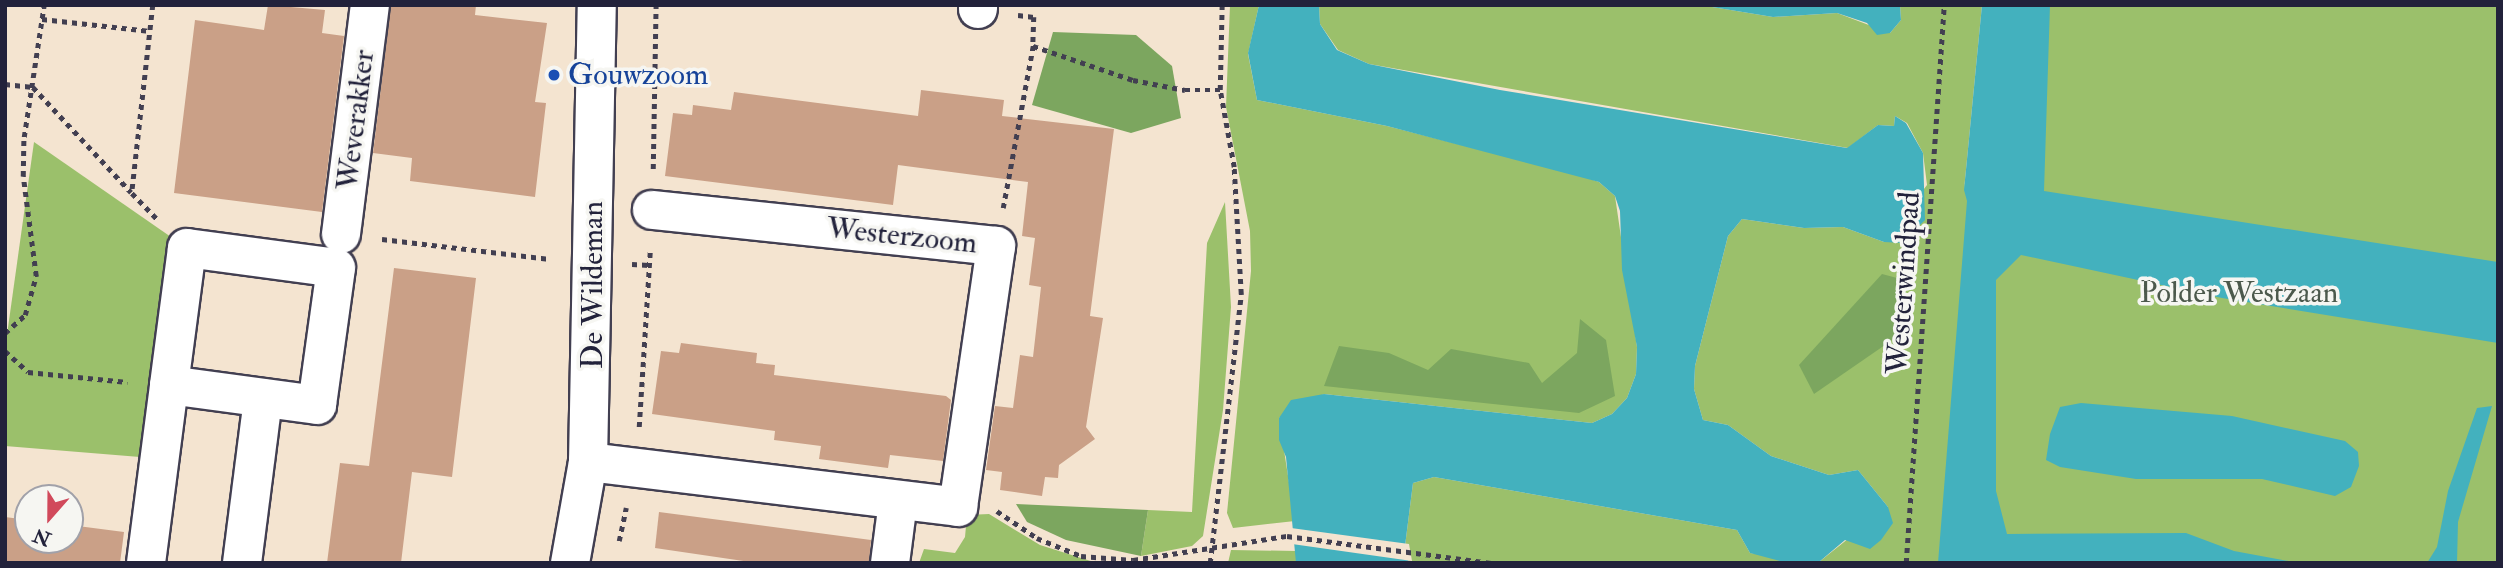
<!DOCTYPE html>
<style>
body{margin:0}
#map{position:relative;width:2503px;height:568px;overflow:hidden;background:#f4e4d0;font-family:"IM FELL Double Pica",serif}
div>[style]{position:absolute}
[style*='--x']{left:calc(var(--x)*1px);top:calc(var(--y)*1px);width:calc(var(--w)*1px);rotate:calc(var(--a)*1deg)}
.green>*{inset:0;background:#9bc06b}
.forest>*{inset:0;background:#7ca65f}
.water>*{inset:0;background:#43b1be}
.pier>*{inset:0;background:#f4e4d0}
.building>*{inset:0;background:#caa087}
.path>*{height:4.5px;margin-top:-2.25px;transform-origin:0;background:repeating-linear-gradient(90deg,#423f51 0 5px,transparent 0 10px)}
.roads{filter:drop-shadow(2px 0 #423f51) drop-shadow(-2px 0 #423f51) drop-shadow(0 2px #423f51) drop-shadow(0 -2px #423f51)}
.minor>*{height:38px;margin:-19px;padding:0 19px;transform-origin:19px;border-radius:19px;background:#fff}
.dots>*{width:19px;height:19px;translate:-50% -50%;box-sizing:border-box;border:4px solid #f6f6f2;border-radius:50%}
span{translate:-50% -50%;white-space:nowrap;text-align:center;line-height:1.15;-webkit-text-stroke:7px #f6f6f2;paint-order:stroke}
.transit-label{font-size:30px;color:#164399}
.left{translate:0 -50%;text-align:left}
.street-label{font-size:30px;color:#22223b}
.park-label{font-size:30px;color:#4c594c}
.frame{position:absolute;inset:0;border:7px solid #22223b;pointer-events:none}
.north{position:absolute;left:14px;top:484px;width:70px;height:70px;box-sizing:border-box;background:#f6f6f2;border:2px solid #a1a1a9;border-radius:50%;rotate:201deg;font-size:19px;font-weight:700;line-height:28px;text-align:center;color:#22223b}
.north::after{content:'';display:block;margin:auto;width:24px;height:32px;background:#d1495b;clip-path:polygon(50% 0,100% 100%,50% 72%,0 100%)}
</style>
<div id="map">
<div class="green">
<div style="clip-path:polygon(1230px 5px,1259px 5px,1248px 54px,1257px 100px,1387px 126px,1579px 175px,1599px 182px,1615px 196px,1637px 347px,1636px 374px,1627px 398px,1612px 414px,1592px 423px,1324px 394px,1279px 418px,1295px 521px,1233px 528px,1227px 513px,1251px 271px,1250px 231px,1226px 107px)"></div>
<div style="clip-path:polygon(1319px 5px,1700px 5px,1773px 17px,1837px 13px,1890px 33px,1901px 20px,1900px 5px,1982px 5px,1964px 190px,1991px 5px,2498px 5px,2498px 563px,1409px 563px,1405px 546px,1413px 483px,1434px 477px,1737px 530px,1750px 553px,1819px 562px,1888px 507px,1858px 470px,1829px 475px,1771px 456px,1728px 425px,1703px 420px,1694px 389px,1695px 366px,1728px 236px,1742px 219px,1804px 228px,1843px 227px,1884px 242px,1927px 185px,1923px 153px,1907px 123px,1895px 116px,1894px 126px,1878px 125px,1848px 148px,1369px 64px,1338px 50px,1320px 24px)"></div>
<div style="clip-path:polygon(34px 142px,171px 237px,140px 457px,5px 446px,5px 349px)"></div>
<div style="clip-path:polygon(1225px 202px,1231px 307px,1223px 410px,1203px 536px,1192px 546px,1141px 556px,1148px 510px,1192px 512px,1207px 243px)"></div>
<div style="clip-path:polygon(989px 514px,1040px 545px,1097px 563px,919px 563px,924px 549px,955px 553px,965px 537px,967px 515px)"></div>
<div style="clip-path:polygon(1231px 550px,1296px 551px,1296px 563px,1228px 563px)"></div>
</div>
<div class="forest">
<div style="clip-path:polygon(1053px 32px,1136px 35px,1172px 66px,1181px 118px,1131px 133px,1032px 105px)"></div>
<div style="clip-path:polygon(1882px 274px,1897px 278px,1898px 336px,1814px 394px,1799px 365px)"></div>
<div style="clip-path:polygon(1580px 319px,1606px 340px,1615px 396px,1579px 413px,1324px 386px,1339px 346px,1389px 353px,1428px 370px,1451px 349px,1529px 363px,1542px 383px,1577px 353px)"></div>
<div style="clip-path:polygon(1016px 504px,1148px 510px,1141px 556px,1066px 540px,1027px 522px)"></div>
</div>
<div class="water">
<div style="clip-path:polygon(1259px 5px,1319px 5px,1320px 24px,1337px 50px,1369px 64px,1500px 90px,1847px 148px,1878px 125px,1894px 126px,1895px 116px,1906px 123px,1923px 153px,1925px 220px,1902px 243px,1884px 242px,1843px 227px,1804px 228px,1742px 219px,1728px 236px,1695px 366px,1694px 389px,1703px 420px,1728px 425px,1771px 456px,1829px 475px,1858px 470px,1888px 507px,1893px 523px,1881px 540px,1870px 549px,1845px 540px,1819px 562px,1780px 561px,1750px 553px,1737px 530px,1434px 477px,1413px 483px,1405px 546px,1409px 563px,1296px 563px,1286px 457px,1279px 440px,1279px 418px,1291px 400px,1324px 394px,1592px 423px,1612px 414px,1627px 398px,1636px 374px,1637px 347px,1622px 270px,1620px 211px,1615px 196px,1599px 182px,1387px 126px,1257px 100px,1248px 53px)"></div>
<div style="clip-path:polygon(1700px 5px,1900px 5px,1901px 20px,1890px 33px,1877px 35px,1867px 23px,1837px 13px,1773px 17px)"></div>
<div style="clip-path:polygon(1982px 5px,2050px 5px,2044px 191px,2498px 262px,2498px 343px,2222px 298px,2021px 255px,1996px 280px,1996px 491px,2007px 534px,2186px 533px,2234px 551px,2299px 563px,1938px 563px,1967px 201px,1964px 190px)"></div>
<div style="clip-path:polygon(2081px 403px,2232px 416px,2345px 441px,2358px 452px,2359px 466px,2351px 487px,2335px 496px,2262px 479px,2136px 479px,2060px 467px,2046px 460px,2050px 434px,2060px 407px)"></div>
<div style="clip-path:polygon(2492px 406px,2458px 522px,2457px 563px,2427px 563px,2437px 547px,2448px 491px,2477px 408px)"></div>
</div>
<div class="pier">
<div style="clip-path:polygon(1291px 528px,1409px 544px,1412px 561px,1292px 544px)"></div>
</div>
<div class="building">
<div style="clip-path:polygon(268px 5px,325px 10px,322px 33px,344px 36px,322px 212px,174px 193px,195px 20px,264px 30px)"></div>
<div style="clip-path:polygon(391px 5px,476px 5px,475px 15px,547px 23px,535px 102px,546px 103px,535px 197px,410px 181px,412px 158px,373px 153px)"></div>
<div style="clip-path:polygon(921px 90px,1004px 100px,1002px 116px,1114px 129px,1090px 316px,1103px 318px,1086px 427px,1095px 439px,1059px 465px,1058px 478px,1045px 477px,1042px 496px,1000px 490px,1002px 472px,986px 470px,995px 406px,1013px 408px,1020px 355px,1033px 357px,1041px 287px,1029px 285px,1035px 238px,1022px 236px,1028px 182px,898px 165px,893px 205px,665px 176px,673px 113px,692px 115px,693px 105px,731px 110px,734px 92px,918px 116px)"></div>
<div style="clip-path:polygon(394px 268px,476px 278px,452px 477px,412px 472px,401px 563px,327px 563px,340px 463px,369px 466px)"></div>
<div style="clip-path:polygon(681px 343px,757px 353px,756px 363px,775px 365px,774px 375px,946px 396px,951px 400px,943px 461px,890px 455px,888px 468px,819px 459px,821px 446px,774px 440px,775px 431px,652px 414px,661px 351px,679px 353px)"></div>
<div style="clip-path:polygon(659px 512px,871px 540px,869px 563px,757px 563px,655px 548px)"></div>
<div style="clip-path:polygon(5px 517px,28px 520px,28px 540px,70px 540px,70px 525px,124px 532px,120px 563px,5px 563px)"></div>
</div>
<div class="path">
<div style="--x:153;--y:5;--w:189;--a:96.4"></div>
<div style="--x:132;--y:193;--w:37;--a:46"></div>
<div style="--x:1018;--y:15;--w:16;--a:7"></div>
<div style="--x:1034;--y:17;--w:29;--a:92"></div>
<div style="--x:42;--y:19;--w:109;--a:6.3"></div>
<div style="--x:5;--y:84;--w:28;--a:6"></div>
<div style="--x:33;--y:87;--w:144;--a:47"></div>
<div style="--x:653;--y:169;--w:164;--a:-89"></div>
<div style="--x:1003;--y:208;--w:165;--a:-79.5"></div>
<div style="--x:1033;--y:46;--w:106;--a:18.8"></div>
<div style="--x:1133;--y:80;--w:53;--a:10.9"></div>
<div style="--x:1185;--y:90;--w:35;--a:0"></div>
<div style="--x:382;--y:239;--w:169;--a:6.8"></div>
<div style="--x:632;--y:264;--w:17;--a:3"></div>
<div style="--x:5;--y:333;--w:27;--a:-42"></div>
<div style="--x:25;--y:315;--w:41;--a:-74.2"></div>
<div style="--x:36;--y:276;--w:101;--a:-97.4"></div>
<div style="--x:23;--y:176;--w:39;--a:-89"></div>
<div style="--x:24;--y:137;--w:134;--a:-81.4"></div>
<div style="--x:5;--y:351;--w:31;--a:42"></div>
<div style="--x:28;--y:372;--w:100;--a:5.7"></div>
<div style="--x:639;--y:427;--w:176;--a:-86.4"></div>
<div style="--x:997;--y:511;--w:48;--a:34"></div>
<div style="--x:1037;--y:538;--w:48;--a:22.2"></div>
<div style="--x:1081;--y:556;--w:52;--a:4.4"></div>
<div style="--x:1133;--y:560;--w:156;--a:-8.9"></div>
<div style="--x:1287;--y:536;--w:208;--a:7.5"></div>
<div style="--x:619;--y:541;--w:34;--a:-78"></div>
<div style="--x:1210;--y:563;--w:271;--a:-83.4"></div>
<div style="--x:1241;--y:294;--w:127;--a:-93.2"></div>
<div style="--x:1234;--y:167;--w:78;--a:-100.3"></div>
<div style="--x:1220;--y:90;--w:85;--a:-88.7"></div>
<div style="--x:1906;--y:563;--w:559;--a:-86.1"></div>
</div>
<div class="roads">
<div class="minor">
<div style="--x:978;--y:9;--w:4;--a:-90"></div>
<div style="--x:341;--y:234;--w:231;--a:-82.8"></div>
<div style="--x:187;--y:248;--w:150;--a:7.6"></div>
<div style="--x:336;--y:268;--w:138;--a:97.9"></div>
<div style="--x:317;--y:405;--w:149;--a:-172.3"></div>
<div style="--x:169;--y:385;--w:138;--a:-82.5"></div>
<div style="--x:588;--y:462;--w:373;--a:6.9"></div>
<div style="--x:958;--y:507;--w:264;--a:-81.7"></div>
<div style="--x:996;--y:246;--w:346;--a:-174"></div>
<div style="--x:146;--y:563;--w:179;--a:-82.6"></div>
<div style="--x:242;--y:563;--w:166;--a:-82.7"></div>
<div style="--x:570;--y:563;--w:103;--a:-79.9"></div>
<div style="--x:588;--y:462;--w:457;--a:-88.9"></div>
<div style="--x:890;--y:563;--w:63;--a:-82.6"></div>
</div>
</div>
<div class="dots">
<div style="left:554px;top:75px;background:#1a4fb4"></div>
</div>
<div class="transit-label">
<span class="left" style="left:568px;top:75px">Gouwzoom</span>
</div>
<div class="street-label">
<span style="left:356px;top:120px;rotate:-83deg">Weverakker</span>
<span style="left:902px;top:236px;rotate:6deg">Westerzoom</span>
<span style="left:1904px;top:283px;rotate:-86deg">Westerwindpad</span>
<span style="left:593px;top:285px;rotate:-90deg">De Wildeman</span>
</div>
<div class="park-label">
<span style="left:2239px;top:293px">Polder Westzaan</span>
</div>
<div class="frame"></div>
<div class="north">N</div>
</div>
